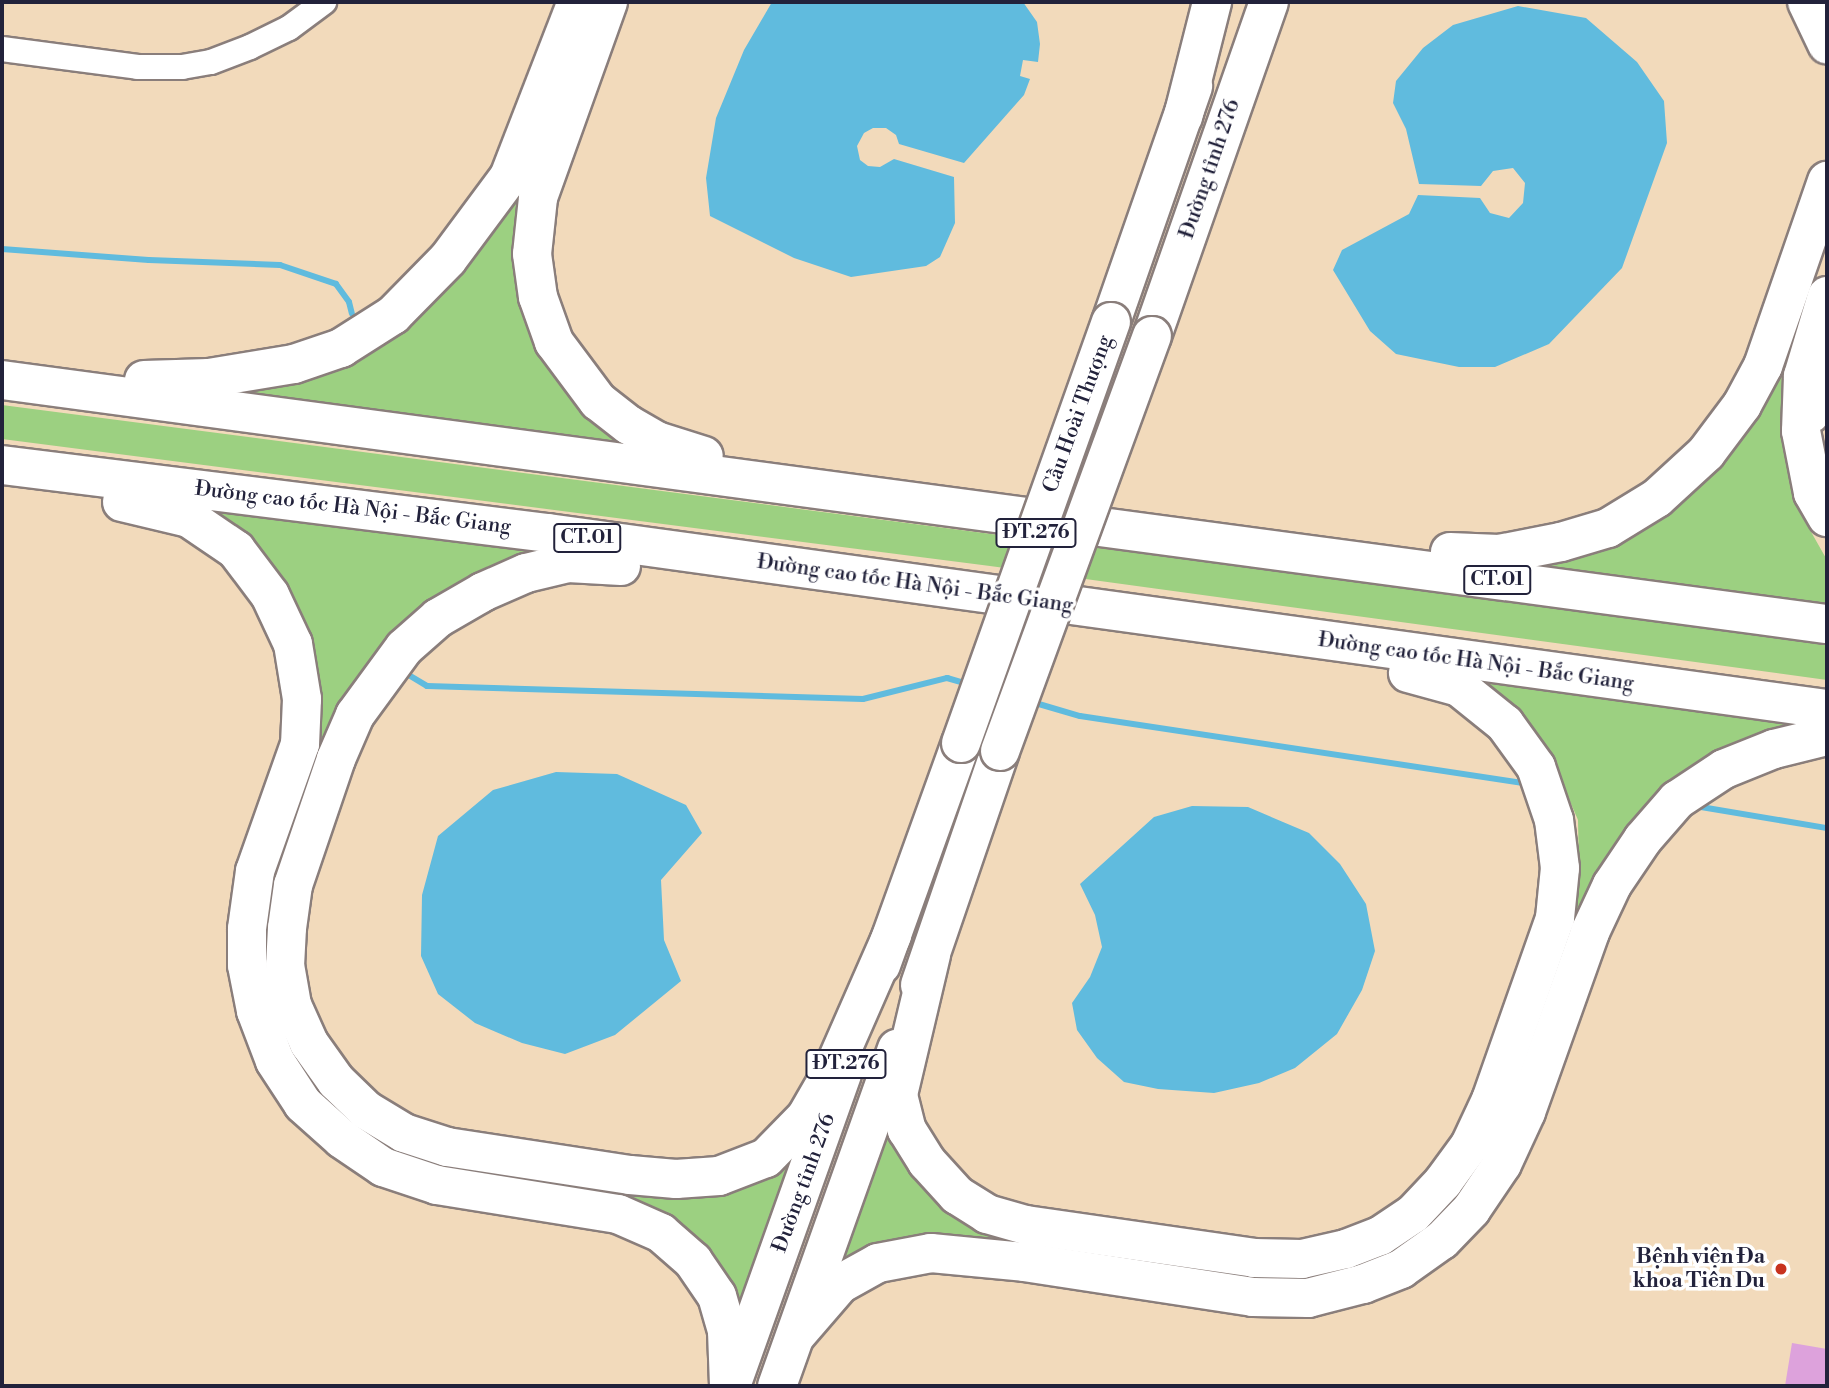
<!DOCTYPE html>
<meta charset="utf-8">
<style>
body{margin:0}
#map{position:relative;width:1829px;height:1388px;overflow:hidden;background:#f2dabb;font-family:"Libre Bodoni",serif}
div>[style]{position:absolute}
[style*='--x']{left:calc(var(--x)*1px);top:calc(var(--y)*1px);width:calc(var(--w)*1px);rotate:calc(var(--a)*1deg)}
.green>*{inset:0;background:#9cd081}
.water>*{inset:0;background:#60bbde}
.stream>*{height:6px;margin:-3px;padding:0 3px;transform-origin:3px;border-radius:3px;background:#60bbde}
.building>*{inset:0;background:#dda2dc}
.roads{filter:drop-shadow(2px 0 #8a7e7b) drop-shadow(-2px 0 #8a7e7b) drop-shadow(0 2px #8a7e7b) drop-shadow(0 -2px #8a7e7b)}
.street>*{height:24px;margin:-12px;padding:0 12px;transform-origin:12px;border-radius:12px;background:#fff}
.primary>*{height:38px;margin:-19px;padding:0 19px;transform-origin:19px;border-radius:19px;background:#fff}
.highway>*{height:38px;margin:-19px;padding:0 19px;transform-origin:19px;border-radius:19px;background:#fff}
.bridges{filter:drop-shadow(2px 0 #8a7e7b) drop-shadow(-2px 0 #8a7e7b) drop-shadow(0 2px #8a7e7b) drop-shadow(0 -2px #8a7e7b)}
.primary-bridge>*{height:38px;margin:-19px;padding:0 19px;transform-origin:19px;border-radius:19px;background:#fff}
.dots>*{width:19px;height:19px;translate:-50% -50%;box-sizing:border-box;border:4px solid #fff;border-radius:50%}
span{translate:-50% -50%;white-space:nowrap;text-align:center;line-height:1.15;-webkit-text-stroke:7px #fff;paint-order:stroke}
.shield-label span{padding:2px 5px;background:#fff;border:2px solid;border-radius:5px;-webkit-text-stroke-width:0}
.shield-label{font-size:19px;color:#22223b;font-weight:700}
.street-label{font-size:21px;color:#22223b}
.poi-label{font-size:21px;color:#22223b;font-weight:700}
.right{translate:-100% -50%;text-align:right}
.frame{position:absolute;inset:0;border:4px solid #22223b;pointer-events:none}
</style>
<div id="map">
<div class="green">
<div style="clip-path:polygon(520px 181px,521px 269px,648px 449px,201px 389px,342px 361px)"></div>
<div style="clip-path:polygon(1782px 370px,1781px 428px,1793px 500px,1827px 560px,1827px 612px,1523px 571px,1562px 556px)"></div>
<div style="clip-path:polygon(2px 405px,1827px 643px,1827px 680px,990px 566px,2px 439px)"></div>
<div style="clip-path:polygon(196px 497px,567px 545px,396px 632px,365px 667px,316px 755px,245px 536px)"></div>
<div style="clip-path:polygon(1462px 673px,1827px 719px,1768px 732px,1573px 930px,1579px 870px,1578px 820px,1550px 755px)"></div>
<div style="clip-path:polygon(884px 1101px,1027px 1245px,832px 1269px)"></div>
<div style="clip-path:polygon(803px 1148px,745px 1315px,732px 1288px,613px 1196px,646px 1194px)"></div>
</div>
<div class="water">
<div style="clip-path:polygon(772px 2px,1023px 2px,1037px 22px,1040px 44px,1038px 62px,1023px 60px,1020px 76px,1030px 79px,1024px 95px,964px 163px,899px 144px,896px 135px,886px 128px,873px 128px,864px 133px,857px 146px,860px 160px,868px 166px,880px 167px,894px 159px,954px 177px,955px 223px,940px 257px,926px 266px,851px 277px,794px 258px,710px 216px,706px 178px,716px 118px,744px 50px)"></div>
<div style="clip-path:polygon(1518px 6px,1586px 18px,1637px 62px,1664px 101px,1667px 143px,1622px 268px,1549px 344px,1495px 367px,1459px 367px,1396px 354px,1370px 331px,1333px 270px,1342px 250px,1409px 214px,1418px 195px,1480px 198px,1490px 213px,1509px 218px,1523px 203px,1525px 183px,1513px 168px,1493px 171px,1481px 186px,1419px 184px,1406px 129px,1393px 103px,1396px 81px,1423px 48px,1453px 25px)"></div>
<div style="clip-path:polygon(556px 772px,617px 774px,686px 805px,702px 833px,661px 880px,664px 940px,681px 981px,615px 1035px,565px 1054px,522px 1043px,475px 1023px,438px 994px,421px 956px,422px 895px,438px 836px,493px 790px)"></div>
<div style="clip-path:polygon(1192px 806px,1248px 807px,1309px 833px,1340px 864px,1366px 904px,1375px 951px,1362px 990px,1337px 1034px,1295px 1068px,1259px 1083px,1214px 1093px,1158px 1089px,1124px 1082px,1097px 1058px,1077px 1030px,1072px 1003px,1090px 977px,1102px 947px,1095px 915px,1080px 884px,1154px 817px)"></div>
</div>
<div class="stream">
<div style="--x:2;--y:249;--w:147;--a:4.3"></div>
<div style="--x:149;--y:260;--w:131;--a:2.2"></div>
<div style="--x:280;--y:265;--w:59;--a:18.7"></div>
<div style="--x:336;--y:284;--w:22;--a:54"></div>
<div style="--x:349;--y:302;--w:12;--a:76"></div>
<div style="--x:402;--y:671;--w:29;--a:31"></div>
<div style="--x:427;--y:686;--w:436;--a:1.7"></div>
<div style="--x:863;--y:699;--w:87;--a:-14"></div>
<div style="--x:947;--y:678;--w:22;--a:16"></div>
<div style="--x:1032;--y:702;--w:50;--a:16.3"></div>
<div style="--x:1080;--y:716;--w:454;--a:8.6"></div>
<div style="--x:1695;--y:806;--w:134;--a:9.5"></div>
</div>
<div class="building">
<div style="clip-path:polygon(1792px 1343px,1827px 1349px,1827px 1386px,1785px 1386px)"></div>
</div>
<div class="roads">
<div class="street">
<div style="--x:2;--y:49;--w:137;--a:7.5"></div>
<div style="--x:138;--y:67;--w:44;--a:0"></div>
<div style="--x:182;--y:67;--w:29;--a:-10"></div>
<div style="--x:211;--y:62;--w:42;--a:-21"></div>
<div style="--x:250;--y:47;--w:43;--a:-26"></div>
<div style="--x:289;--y:28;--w:44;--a:-36.6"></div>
<div style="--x:1815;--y:419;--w:51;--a:-76.5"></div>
</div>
<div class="primary">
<div style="--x:1111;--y:322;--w:250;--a:-70.8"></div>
<div style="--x:1152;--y:336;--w:354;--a:-70.7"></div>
<div style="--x:881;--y:965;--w:236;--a:-70.2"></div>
<div style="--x:920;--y:985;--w:247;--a:-71.1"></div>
<div style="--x:731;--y:1386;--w:331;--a:-70.4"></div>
<div style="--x:777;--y:1386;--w:358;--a:-70.4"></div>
</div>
<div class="highway">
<div style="--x:608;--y:2;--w:208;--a:109.7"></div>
<div style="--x:538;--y:198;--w:56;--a:96.1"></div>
<div style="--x:532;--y:254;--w:43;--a:82.1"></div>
<div style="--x:538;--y:297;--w:48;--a:70.4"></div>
<div style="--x:554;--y:342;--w:74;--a:53.3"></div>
<div style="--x:598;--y:401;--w:39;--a:38"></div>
<div style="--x:629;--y:425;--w:32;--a:30"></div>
<div style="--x:657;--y:441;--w:49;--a:17.7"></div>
<div style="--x:1807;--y:2;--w:47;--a:64.5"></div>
<div style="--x:1183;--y:117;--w:119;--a:-75.8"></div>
<div style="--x:1827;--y:296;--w:84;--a:106.7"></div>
<div style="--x:1803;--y:376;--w:55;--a:92.1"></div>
<div style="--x:1801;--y:431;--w:63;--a:79"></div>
<div style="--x:1813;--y:493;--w:28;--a:60"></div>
<div style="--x:2;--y:380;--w:1841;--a:7.62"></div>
<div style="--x:144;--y:380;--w:65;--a:-1.8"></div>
<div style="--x:209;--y:378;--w:86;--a:-9.4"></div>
<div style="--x:294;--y:364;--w:50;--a:-18.8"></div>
<div style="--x:341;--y:348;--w:62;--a:-32.4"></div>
<div style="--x:393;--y:315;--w:78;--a:-45.5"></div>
<div style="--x:448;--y:259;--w:102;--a:-53.4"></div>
<div style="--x:509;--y:177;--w:188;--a:-68.8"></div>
<div style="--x:2;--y:465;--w:550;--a:7.1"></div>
<div style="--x:548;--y:533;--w:1291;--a:7.84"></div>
<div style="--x:122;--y:502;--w:69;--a:13.4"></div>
<div style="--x:189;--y:518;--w:57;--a:34.2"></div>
<div style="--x:236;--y:550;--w:56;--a:52.9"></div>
<div style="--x:270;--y:595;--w:54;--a:64.9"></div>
<div style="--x:293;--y:644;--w:56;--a:80.7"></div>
<div style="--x:302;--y:699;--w:45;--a:92.5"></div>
<div style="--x:300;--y:744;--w:135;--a:109.5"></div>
<div style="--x:255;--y:871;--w:59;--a:97.9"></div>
<div style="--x:247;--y:929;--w:36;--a:90"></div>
<div style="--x:247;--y:965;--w:47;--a:78.9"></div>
<div style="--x:256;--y:1011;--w:53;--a:69.2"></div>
<div style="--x:275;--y:1061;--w:51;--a:56.9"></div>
<div style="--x:303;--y:1104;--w:52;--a:41.9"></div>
<div style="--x:342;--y:1139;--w:50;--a:34.3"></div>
<div style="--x:383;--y:1167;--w:57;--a:18.4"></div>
<div style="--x:437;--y:1185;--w:183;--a:9.1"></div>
<div style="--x:618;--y:1214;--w:47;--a:23.8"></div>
<div style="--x:661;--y:1233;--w:43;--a:41.2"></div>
<div style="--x:693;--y:1261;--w:42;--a:55.6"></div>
<div style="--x:717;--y:1296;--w:36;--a:74"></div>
<div style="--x:727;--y:1331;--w:55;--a:87.9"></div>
<div style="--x:1450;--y:552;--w:49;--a:2.3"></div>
<div style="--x:1499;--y:554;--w:63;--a:-11"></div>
<div style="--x:1561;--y:542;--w:49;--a:-16.6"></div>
<div style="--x:1608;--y:528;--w:57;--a:-31.5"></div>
<div style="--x:1657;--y:498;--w:67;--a:-42.6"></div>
<div style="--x:1706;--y:453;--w:60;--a:-53.1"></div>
<div style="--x:1742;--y:405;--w:44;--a:-61.7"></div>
<div style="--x:1763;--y:366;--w:196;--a:-70.9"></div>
<div style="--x:621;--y:566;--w:53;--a:-176.8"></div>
<div style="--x:568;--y:563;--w:43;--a:166.6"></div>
<div style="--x:526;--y:573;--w:47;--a:156.2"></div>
<div style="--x:483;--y:592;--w:52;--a:150"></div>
<div style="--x:438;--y:618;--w:45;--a:138.6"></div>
<div style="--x:404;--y:648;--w:83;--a:126.2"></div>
<div style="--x:355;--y:715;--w:48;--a:113.4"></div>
<div style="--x:336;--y:759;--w:133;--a:108.8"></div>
<div style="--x:293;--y:885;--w:43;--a:97.9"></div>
<div style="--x:287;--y:928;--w:37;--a:93"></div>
<div style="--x:285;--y:965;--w:41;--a:80.1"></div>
<div style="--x:292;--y:1005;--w:42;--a:65.9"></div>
<div style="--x:309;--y:1043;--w:47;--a:54.6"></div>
<div style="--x:336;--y:1081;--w:42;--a:44"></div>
<div style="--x:366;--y:1110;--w:44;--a:31.2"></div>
<div style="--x:404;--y:1133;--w:45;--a:18"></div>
<div style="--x:447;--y:1147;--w:185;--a:8.7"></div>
<div style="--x:630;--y:1175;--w:46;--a:5"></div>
<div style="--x:676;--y:1179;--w:43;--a:-4"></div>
<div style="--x:719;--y:1176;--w:50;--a:-21"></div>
<div style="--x:766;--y:1158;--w:57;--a:-45.7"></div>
<div style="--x:806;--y:1117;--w:52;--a:-60"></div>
<div style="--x:832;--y:1072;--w:150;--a:-66.3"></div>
<div style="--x:931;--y:955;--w:144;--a:103.3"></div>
<div style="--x:898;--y:1095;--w:36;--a:76"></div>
<div style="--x:907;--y:1130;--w:38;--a:58"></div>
<div style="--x:927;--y:1162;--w:45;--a:47.7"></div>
<div style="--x:957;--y:1195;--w:36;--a:32"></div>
<div style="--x:987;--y:1214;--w:41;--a:15.8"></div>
<div style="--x:1026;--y:1225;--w:230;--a:8.2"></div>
<div style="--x:1254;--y:1258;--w:48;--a:1.2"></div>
<div style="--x:1302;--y:1259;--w:45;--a:-12.8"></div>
<div style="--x:1346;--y:1249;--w:36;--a:-21"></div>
<div style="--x:1380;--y:1236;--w:40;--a:-34"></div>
<div style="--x:1413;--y:1214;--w:44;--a:-46.8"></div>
<div style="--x:1443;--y:1182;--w:46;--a:-53.9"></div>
<div style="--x:1470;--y:1145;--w:50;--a:-65"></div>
<div style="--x:1491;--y:1100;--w:193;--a:-70.6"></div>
<div style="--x:1555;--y:918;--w:50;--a:-84.3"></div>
<div style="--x:1560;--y:868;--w:48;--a:-97.1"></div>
<div style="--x:1554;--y:820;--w:56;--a:-108.8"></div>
<div style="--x:1536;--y:767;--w:53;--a:-125.8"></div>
<div style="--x:1505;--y:724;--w:59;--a:-141.2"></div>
<div style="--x:1459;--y:687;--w:53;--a:-164.6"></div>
<div style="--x:796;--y:1335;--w:67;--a:-49.2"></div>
<div style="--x:840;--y:1284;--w:43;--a:-28.9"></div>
<div style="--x:878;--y:1263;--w:54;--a:-10.7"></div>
<div style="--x:931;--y:1253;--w:93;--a:5.5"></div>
<div style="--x:1024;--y:1262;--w:232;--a:8.7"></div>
<div style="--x:1253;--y:1297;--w:55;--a:1"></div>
<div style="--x:1308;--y:1298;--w:57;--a:-14.3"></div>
<div style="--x:1363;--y:1284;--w:41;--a:-21.5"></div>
<div style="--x:1401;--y:1269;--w:50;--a:-35.3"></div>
<div style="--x:1442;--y:1240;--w:42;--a:-46"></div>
<div style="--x:1471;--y:1210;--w:55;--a:-56"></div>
<div style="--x:1502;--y:1164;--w:57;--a:-65.2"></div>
<div style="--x:1526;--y:1112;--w:191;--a:-70.4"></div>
<div style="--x:1590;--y:932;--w:52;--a:-64.9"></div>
<div style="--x:1612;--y:885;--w:55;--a:-56"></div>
<div style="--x:1643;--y:839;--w:52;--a:-48.9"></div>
<div style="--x:1677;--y:800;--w:56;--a:-33.4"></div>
<div style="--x:1724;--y:769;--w:54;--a:-21.8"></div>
<div style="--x:1774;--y:749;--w:55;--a:-13.8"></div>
</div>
</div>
<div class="bridges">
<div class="primary-bridge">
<div style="--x:961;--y:743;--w:447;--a:-70.4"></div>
<div style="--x:1000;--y:751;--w:442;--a:-69.9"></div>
</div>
</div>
<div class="dots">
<div style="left:1781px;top:1269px;background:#c8321e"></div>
</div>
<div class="shield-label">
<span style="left:1036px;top:533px">ĐT.276</span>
<span style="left:587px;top:538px">CT.01</span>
<span style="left:1497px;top:580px">CT.01</span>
<span style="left:846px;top:1064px">ĐT.276</span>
</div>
<div class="street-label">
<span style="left:1210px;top:169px;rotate:-71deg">Đường tỉnh 276</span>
<span style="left:1078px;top:414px;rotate:-70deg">Cầu Hoài Thượng</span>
<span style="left:353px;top:508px;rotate:7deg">Đường cao tốc Hà Nội - Bắc Giang</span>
<span style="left:915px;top:584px;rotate:8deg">Đường cao tốc Hà Nội - Bắc Giang</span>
<span style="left:1476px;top:662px;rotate:8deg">Đường cao tốc Hà Nội - Bắc Giang</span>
<span style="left:804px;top:1183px;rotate:-70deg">Đường tỉnh 276</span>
</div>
<div class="poi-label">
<span class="right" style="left:1765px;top:1269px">Bệnh viện Đa<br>khoa Tiên Du</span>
</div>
<div class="frame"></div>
</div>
